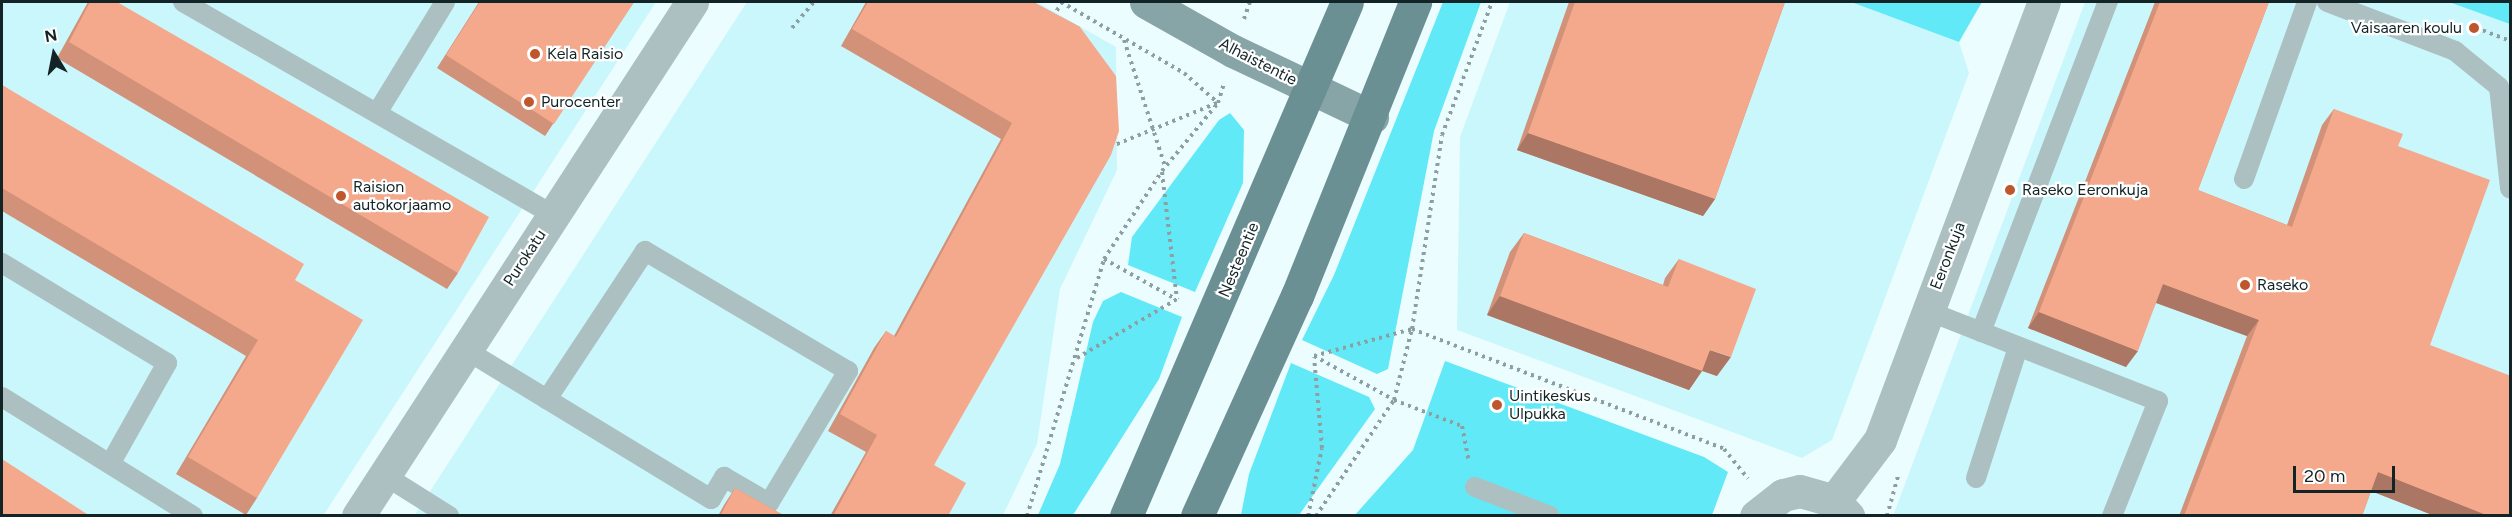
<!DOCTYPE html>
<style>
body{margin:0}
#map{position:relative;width:2512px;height:517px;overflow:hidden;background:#ebfdff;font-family:Figtree,sans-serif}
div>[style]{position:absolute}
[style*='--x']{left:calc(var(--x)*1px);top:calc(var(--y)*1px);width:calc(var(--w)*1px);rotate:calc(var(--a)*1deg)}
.built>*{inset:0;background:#caf7fc}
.green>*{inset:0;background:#61e9f7}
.path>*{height:4px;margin-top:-2px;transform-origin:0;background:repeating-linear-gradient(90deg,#8d9fa1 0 3px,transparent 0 7.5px)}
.lane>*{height:20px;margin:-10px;padding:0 10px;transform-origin:10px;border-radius:10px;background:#acc0c2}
.street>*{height:33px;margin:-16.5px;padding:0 16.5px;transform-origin:16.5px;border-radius:16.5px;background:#acc0c2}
.secondary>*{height:33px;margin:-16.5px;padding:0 16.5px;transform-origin:16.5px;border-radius:16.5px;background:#87a4a7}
.primary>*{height:33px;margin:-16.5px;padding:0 16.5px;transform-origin:16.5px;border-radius:16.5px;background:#6b9094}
.wall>*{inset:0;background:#d29179}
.shaded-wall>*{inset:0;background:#ab7663}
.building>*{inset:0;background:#f4a98d}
.dots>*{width:16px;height:16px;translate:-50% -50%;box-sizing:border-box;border:3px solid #fff;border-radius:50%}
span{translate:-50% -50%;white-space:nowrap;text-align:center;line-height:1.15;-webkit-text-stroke:4.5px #fff;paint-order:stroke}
.poi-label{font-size:16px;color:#122426}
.right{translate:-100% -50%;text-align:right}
.left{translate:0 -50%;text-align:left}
.street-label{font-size:16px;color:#122426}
.frame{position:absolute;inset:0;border:3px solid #122426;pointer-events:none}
.north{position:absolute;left:24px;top:24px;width:60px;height:60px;-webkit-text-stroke:4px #fff;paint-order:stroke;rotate:350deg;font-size:16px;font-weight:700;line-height:24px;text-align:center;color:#122426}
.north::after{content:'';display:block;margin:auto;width:21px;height:27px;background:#122426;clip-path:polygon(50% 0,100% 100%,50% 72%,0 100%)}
.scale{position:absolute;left:2293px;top:466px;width:102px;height:27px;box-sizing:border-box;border:3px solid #122426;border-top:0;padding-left:8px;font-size:18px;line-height:21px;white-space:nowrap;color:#122426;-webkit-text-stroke:4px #fff;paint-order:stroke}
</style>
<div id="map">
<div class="built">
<div style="clip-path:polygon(2px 2px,656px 2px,323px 516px,2px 515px)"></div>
<div style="clip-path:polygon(747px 2px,1037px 2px,1116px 47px,1117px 170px,1060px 289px,1037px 444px,1003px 515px,414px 516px)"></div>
<div style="clip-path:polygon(1510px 2px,1851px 2px,1959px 42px,1969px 73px,1832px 440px,1802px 458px,1457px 330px,1460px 137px)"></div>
<div style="clip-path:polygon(2085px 2px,2510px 2px,2510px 515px,1893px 516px)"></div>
</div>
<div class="green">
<div style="clip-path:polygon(1443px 2px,1481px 2px,1434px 131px,1388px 369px,1377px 374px,1302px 340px,1334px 275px)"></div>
<div style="clip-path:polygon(1851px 2px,1982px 2px,1959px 42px)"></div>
<div style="clip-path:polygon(2449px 2px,2510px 2px,2510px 24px)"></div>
<div style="clip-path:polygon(1230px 113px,1244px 130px,1243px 183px,1195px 292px,1128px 265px,1132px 237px,1219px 120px)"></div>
<div style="clip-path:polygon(1121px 292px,1182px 317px,1159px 379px,1073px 515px,1038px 515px,1060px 464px,1093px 322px,1103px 301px)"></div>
<div style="clip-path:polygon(1445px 361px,1704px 457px,1728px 472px,1712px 515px,1354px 516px,1413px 450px)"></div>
<div style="clip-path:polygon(1291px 363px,1369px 397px,1375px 409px,1299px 515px,1241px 515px,1249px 474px)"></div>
</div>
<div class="path">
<div style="--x:1061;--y:2;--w:142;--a:30"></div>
<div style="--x:1184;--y:73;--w:45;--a:41.4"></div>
<div style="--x:1053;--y:17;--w:17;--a:-59"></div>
<div style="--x:1244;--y:19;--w:18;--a:-71"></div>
<div style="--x:2469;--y:25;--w:44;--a:21.3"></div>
<div style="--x:792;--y:28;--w:34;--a:-50"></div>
<div style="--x:1124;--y:40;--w:133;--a:72"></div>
<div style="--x:1110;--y:147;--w:116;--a:-22.4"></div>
<div style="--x:1162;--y:172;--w:128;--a:83.3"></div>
<div style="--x:1104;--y:259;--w:82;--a:29.1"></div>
<div style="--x:1314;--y:356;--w:102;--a:-15.4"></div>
<div style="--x:1412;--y:329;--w:334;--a:21"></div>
<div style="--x:1724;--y:449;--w:38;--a:51"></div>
<div style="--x:1314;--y:356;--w:91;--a:28.8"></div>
<div style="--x:1394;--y:400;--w:73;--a:20.9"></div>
<div style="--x:1462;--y:426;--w:37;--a:79"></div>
<div style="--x:1077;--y:358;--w:116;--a:-30.5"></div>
<div style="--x:1027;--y:516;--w:268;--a:-73.3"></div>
<div style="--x:1104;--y:259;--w:105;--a:-56.6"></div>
<div style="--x:1162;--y:171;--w:88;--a:-50.5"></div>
<div style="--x:1218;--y:103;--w:21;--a:-73"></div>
<div style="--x:1308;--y:516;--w:69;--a:-78.4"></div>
<div style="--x:1322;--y:448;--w:91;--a:-95"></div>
<div style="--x:1316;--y:516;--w:140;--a:-56.1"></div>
<div style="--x:1394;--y:400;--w:73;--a:-75.8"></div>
<div style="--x:1412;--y:329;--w:196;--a:-81.2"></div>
<div style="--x:1442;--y:135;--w:142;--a:-69.4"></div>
<div style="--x:1887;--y:516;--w:41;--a:-74.6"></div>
</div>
<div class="lane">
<div style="--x:183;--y:2;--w:427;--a:29.9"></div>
<div style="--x:2327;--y:2;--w:137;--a:20.9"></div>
<div style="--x:2455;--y:51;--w:57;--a:39.3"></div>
<div style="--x:2499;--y:87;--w:102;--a:83.8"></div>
<div style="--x:377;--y:113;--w:130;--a:-58.5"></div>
<div style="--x:2244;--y:179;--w:188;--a:-70.4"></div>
<div style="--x:2;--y:263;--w:193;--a:31.2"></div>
<div style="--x:167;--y:363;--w:116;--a:119.4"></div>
<div style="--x:1928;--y:311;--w:247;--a:21.4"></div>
<div style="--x:2158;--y:401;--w:124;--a:111.8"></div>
<div style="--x:1981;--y:332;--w:354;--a:-69"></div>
<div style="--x:466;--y:350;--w:287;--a:31.3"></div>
<div style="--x:711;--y:499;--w:26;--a:-59"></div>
<div style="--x:724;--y:477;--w:52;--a:30"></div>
<div style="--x:769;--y:503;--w:154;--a:-59.1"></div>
<div style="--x:848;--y:371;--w:236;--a:-149.4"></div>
<div style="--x:645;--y:251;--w:178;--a:123.5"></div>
<div style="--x:2;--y:397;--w:225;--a:31.9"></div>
<div style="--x:384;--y:475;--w:77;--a:32.2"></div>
<div style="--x:1976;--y:478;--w:138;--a:-72.2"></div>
<div style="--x:1475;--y:487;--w:80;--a:21.1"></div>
</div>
<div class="street">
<div style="--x:1834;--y:501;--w:76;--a:-53"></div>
<div style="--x:1880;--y:440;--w:468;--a:-69.5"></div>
<div style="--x:358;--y:516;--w:613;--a:-56.98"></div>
<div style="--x:1756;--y:516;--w:34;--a:-38"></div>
<div style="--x:1783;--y:495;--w:17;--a:-13"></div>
<div style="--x:1800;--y:491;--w:35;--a:16"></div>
<div style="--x:1834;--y:501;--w:21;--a:47"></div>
</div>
<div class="secondary">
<div style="--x:1146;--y:2;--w:100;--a:29.4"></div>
<div style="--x:1233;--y:51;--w:154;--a:25.4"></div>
</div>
<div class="primary">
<div style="--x:1126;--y:516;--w:559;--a:-66.73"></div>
<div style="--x:1197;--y:516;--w:242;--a:-65.6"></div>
<div style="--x:1297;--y:296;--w:317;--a:-68.1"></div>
</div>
<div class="wall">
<div style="clip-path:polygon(88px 2px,117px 2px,458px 273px,447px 289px,57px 58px)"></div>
<div style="clip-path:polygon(479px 2px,634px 2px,545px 136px,437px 68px)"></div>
<div style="clip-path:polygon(866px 2px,1033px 2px,1080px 27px,934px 465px,948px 516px,830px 516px,866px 452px,828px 431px,874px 348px,886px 331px,894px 336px,1001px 139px,841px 46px)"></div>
<div style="clip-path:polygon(1569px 2px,1785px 2px,1715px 199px,1703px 216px,1517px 150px)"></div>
<div style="clip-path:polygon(2155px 2px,2269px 2px,2198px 190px,2287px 225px,2322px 125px,2334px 109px,2398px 146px,2430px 345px,2511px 516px,2435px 516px,2371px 491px,2362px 516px,2179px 516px,2247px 336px,2156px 303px,2126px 367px,2028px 328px)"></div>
<div style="clip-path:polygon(2px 85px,295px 280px,257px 498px,246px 515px,176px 474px,246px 356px,2px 211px)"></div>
<div style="clip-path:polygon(1524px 233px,1663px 285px,1665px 278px,1679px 259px,1717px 376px,1702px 371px,1689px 390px,1487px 315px,1510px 252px)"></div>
<div style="clip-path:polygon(735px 488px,785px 516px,718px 516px,724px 505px)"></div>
</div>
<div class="shaded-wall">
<div style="clip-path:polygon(1528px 133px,1715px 199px,1703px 216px,1517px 150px)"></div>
<div style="clip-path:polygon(2163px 284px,2259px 320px,2247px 336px,2151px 301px)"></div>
<div style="clip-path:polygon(1500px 296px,1702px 371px,1689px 390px,1487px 315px)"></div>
<div style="clip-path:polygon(2039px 312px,2138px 351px,2126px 367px,2028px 328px)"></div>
<div style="clip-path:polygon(1710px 350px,1731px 357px,1717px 376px,1697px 369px)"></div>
<div style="clip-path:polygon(2378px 472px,2489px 516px,2435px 516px,2366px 489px)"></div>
</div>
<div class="building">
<div style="clip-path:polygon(90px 2px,117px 2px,489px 217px,458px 273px,69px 42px)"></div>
<div style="clip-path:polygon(480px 2px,634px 2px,554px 124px,446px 55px)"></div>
<div style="clip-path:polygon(868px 2px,1033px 2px,1080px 27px,1116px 76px,1119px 131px,1111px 155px,934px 465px,966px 483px,948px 516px,833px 516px,877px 435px,840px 414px,886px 331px,896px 337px,1012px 123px,852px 29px)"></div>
<div style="clip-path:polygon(1575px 2px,1785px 2px,1715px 199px,1528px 133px)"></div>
<div style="clip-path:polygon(2160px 2px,2269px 2px,2198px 190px,2292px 227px,2334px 109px,2403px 134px,2398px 146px,2490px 180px,2430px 345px,2511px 376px,2511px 516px,2489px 516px,2378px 472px,2362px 516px,2184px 516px,2259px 320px,2163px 284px,2138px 351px,2039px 312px)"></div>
<div style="clip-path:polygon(2px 85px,304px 264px,295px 280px,363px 320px,257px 498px,188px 457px,258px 340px,2px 188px)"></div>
<div style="clip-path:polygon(1524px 233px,1668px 287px,1679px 259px,1756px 289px,1731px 357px,1710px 350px,1702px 371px,1500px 296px)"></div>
<div style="clip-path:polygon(2px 459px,90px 516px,2px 516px)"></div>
<div style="clip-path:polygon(735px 488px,785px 516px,720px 516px)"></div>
</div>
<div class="dots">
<div style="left:2474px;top:28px;background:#be572d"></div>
<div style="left:535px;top:54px;background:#be572d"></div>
<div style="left:529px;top:102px;background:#be572d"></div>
<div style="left:2010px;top:190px;background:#be572d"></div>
<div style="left:341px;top:196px;background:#be572d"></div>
<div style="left:2245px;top:285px;background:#be572d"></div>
<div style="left:1497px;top:405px;background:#be572d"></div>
</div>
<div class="poi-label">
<span class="right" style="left:2462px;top:28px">Vaisaaren koulu</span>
<span class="left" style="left:547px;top:54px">Kela Raisio</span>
<span class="left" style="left:541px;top:102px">Purocenter</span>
<span class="left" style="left:353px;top:196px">Raision<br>autokorjaamo</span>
<span class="left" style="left:2022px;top:190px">Raseko Eeronkuja</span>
<span class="left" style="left:2257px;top:285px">Raseko</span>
<span class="left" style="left:1509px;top:405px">Uintikeskus<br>Ulpukka</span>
</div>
<div class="street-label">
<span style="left:1258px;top:62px;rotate:27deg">Alhaistentie</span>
<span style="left:1948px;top:256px;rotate:-69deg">Eeronkuja</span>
<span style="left:525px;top:258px;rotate:-57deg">Purokatu</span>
<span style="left:1239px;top:260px;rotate:-67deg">Nesteentie</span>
</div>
<div class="frame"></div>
<div class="north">N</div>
<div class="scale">20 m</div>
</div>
